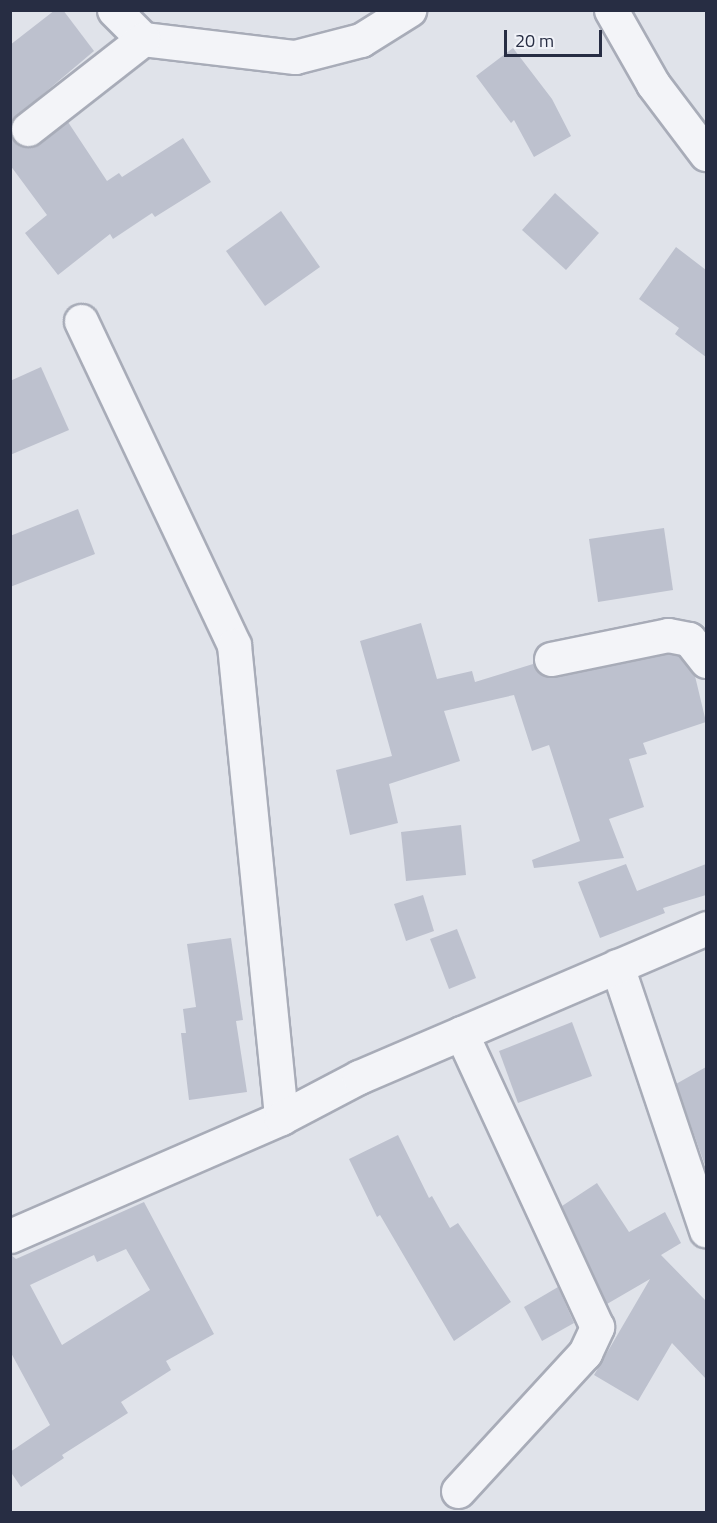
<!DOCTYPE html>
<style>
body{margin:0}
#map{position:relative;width:717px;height:1523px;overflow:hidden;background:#e0e3ea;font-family:"Titillium Web",sans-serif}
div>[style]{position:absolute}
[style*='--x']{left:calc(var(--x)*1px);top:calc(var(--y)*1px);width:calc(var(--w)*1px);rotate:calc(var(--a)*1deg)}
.building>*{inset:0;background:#bdc1ce}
.roads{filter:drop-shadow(2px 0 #a8acb8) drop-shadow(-2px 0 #a8acb8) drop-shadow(0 2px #a8acb8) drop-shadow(0 -2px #a8acb8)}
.minor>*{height:33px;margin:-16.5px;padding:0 16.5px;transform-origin:16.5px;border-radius:16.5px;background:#f3f4f8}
span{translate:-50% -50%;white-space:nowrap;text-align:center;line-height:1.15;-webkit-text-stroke:6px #f0f2f8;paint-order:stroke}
.frame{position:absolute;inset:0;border:12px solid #272d43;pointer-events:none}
.scale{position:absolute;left:504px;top:30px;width:98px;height:27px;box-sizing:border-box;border:3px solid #272d43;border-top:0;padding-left:8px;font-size:18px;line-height:21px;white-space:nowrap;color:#272d43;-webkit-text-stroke:4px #f0f2f8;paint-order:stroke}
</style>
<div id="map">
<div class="building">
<div style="clip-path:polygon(55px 10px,63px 10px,94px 51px,10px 122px,10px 45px)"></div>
<div style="clip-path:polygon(513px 48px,552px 99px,571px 136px,534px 157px,514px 120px,511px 123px,476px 76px)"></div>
<div style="clip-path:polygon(68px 122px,107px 181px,119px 173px,122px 177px,183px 138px,211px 182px,155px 217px,152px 213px,113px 239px,110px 234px,58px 275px,25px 233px,47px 215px,10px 165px,10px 134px,20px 146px,31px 147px)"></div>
<div style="clip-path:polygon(555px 193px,599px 233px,566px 270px,522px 230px)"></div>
<div style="clip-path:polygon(281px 211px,320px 267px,265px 306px,226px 251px)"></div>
<div style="clip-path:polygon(676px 247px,706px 270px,706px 357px,675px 334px,679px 328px,639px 299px)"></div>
<div style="clip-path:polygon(41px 367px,69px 430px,10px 455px,10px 381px)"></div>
<div style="clip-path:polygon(78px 509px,95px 554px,10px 587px,10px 536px)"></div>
<div style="clip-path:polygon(664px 528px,673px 590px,598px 602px,589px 539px)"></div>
<div style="clip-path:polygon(421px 623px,437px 679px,472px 671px,475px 682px,533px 664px,545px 677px,555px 677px,668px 654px,679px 656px,695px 676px,706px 722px,643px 743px,647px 754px,629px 759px,644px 807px,609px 819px,624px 858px,534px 868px,532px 860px,580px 841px,549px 745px,532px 751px,514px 695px,444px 711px,460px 761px,389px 784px,398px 823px,350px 835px,336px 770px,392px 756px,360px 641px)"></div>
<div style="clip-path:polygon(461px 825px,466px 875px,406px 881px,401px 832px)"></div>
<div style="clip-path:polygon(626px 864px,637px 891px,706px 864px,706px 895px,663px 908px,665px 913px,600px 938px,578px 882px)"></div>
<div style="clip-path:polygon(423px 895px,434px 931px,406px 941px,394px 904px)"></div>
<div style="clip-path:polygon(457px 929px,476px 978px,449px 989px,430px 939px)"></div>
<div style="clip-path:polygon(231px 938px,243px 1020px,236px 1021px,247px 1092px,189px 1100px,181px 1033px,186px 1033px,183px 1009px,196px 1007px,187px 944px)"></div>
<div style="clip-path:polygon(572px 1022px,592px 1076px,518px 1103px,499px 1051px)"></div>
<div style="clip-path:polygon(706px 1067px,706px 1168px,676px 1084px)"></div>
<div style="clip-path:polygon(398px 1135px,429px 1198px,432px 1196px,450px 1228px,458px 1223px,511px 1302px,454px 1341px,380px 1215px,377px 1217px,349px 1159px)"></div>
<div style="clip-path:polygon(597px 1183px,629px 1232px,665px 1212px,681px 1243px,661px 1255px,706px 1301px,706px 1379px,672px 1343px,638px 1401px,594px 1375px,650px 1279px,607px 1304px,562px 1206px)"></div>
<div style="clip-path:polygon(evenodd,144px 1202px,214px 1334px,166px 1361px,171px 1370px,121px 1402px,128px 1413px,62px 1455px,64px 1458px,21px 1487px,10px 1471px,10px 1452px,50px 1425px,10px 1351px,10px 1254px,16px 1259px,144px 1202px,126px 1249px,150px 1290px,62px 1345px,30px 1285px,94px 1255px,97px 1262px,126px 1249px)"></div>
<div style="clip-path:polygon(558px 1287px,574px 1323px,542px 1341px,524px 1307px)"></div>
</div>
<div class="roads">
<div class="minor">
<div style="--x:114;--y:10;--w:41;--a:45"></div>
<div style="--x:143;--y:39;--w:153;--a:6.8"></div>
<div style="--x:295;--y:57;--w:68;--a:-14.4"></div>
<div style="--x:361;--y:40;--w:57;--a:-32"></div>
<div style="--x:611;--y:10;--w:85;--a:60.4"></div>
<div style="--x:653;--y:84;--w:88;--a:52.9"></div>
<div style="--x:28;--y:129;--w:146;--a:-38"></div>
<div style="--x:81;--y:321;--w:358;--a:64.7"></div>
<div style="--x:234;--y:645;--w:475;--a:84.3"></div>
<div style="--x:551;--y:659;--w:119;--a:-11.6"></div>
<div style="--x:668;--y:635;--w:21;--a:11"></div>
<div style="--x:689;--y:639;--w:28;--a:52"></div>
<div style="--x:617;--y:966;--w:279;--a:71.4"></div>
<div style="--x:10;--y:1236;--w:296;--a:-23.5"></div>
<div style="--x:281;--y:1118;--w:88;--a:-27.7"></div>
<div style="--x:359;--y:1077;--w:378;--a:-23.2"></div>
<div style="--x:458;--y:1491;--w:188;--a:-47.4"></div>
<div style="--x:585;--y:1353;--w:29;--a:-65"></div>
<div style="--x:597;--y:1327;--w:324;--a:-114.8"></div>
</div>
</div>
<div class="frame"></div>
<div class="scale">20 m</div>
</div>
